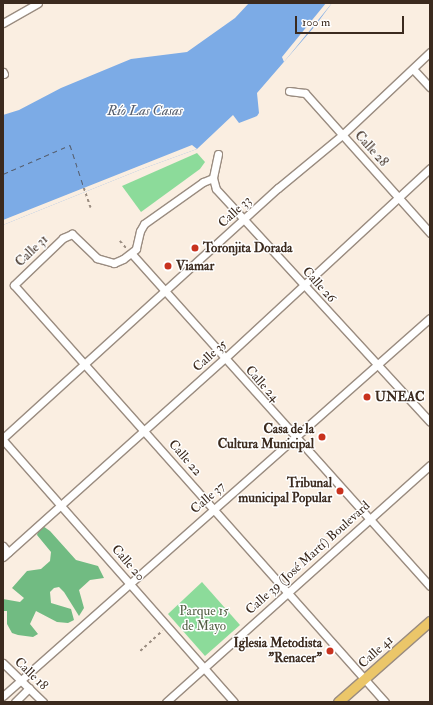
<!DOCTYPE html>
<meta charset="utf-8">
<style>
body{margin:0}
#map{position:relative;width:433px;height:705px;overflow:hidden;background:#faeee1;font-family:"IM FELL Double Pica",serif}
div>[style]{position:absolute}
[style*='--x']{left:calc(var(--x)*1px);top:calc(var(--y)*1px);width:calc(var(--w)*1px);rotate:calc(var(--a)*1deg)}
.green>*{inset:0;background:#8cdb9a}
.forest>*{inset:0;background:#71bb82}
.water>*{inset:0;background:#7cabe6}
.pier>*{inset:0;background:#faeee1}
.ferry>*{height:1px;margin-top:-0.5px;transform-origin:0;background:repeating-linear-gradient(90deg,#555e6e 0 5px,transparent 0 9px)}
.path>*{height:1.5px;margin-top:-0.75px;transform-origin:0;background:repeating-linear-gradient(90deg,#9a8c80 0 3px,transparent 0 6px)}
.roads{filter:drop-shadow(1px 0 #9a8c80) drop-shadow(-1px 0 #9a8c80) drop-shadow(0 1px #9a8c80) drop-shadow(0 -1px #9a8c80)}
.minor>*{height:7px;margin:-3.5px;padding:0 3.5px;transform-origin:3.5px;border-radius:3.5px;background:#fff}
.major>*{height:9px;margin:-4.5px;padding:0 4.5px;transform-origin:4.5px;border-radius:4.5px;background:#ebc669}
.dots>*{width:11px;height:11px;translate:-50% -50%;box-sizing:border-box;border:2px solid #fff;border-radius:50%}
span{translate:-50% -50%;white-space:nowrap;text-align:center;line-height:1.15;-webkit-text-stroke:3px #fff;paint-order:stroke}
.street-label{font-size:13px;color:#3b2a1e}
.poi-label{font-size:13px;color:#3b2a1e;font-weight:700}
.left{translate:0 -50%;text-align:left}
.right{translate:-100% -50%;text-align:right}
.park-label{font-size:13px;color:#535f43}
.water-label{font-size:14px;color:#555e6e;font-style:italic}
.frame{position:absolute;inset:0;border:4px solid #3b2a1e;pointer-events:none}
.scale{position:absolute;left:295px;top:16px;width:109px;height:18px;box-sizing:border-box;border:2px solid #3b2a1e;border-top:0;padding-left:5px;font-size:12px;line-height:14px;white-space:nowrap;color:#3b2a1e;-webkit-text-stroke:3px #fff;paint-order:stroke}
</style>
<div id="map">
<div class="green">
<div style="clip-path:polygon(197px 153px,205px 162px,200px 169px,141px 212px,122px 186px)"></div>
<div style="clip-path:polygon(202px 582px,240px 625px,205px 656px,168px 614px)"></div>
</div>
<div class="forest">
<div style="clip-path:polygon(40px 524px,50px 531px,76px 560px,98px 566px,104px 578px,90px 580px,79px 590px,84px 608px,79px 616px,64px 592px,59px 587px,54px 588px,50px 592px,51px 603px,71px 609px,74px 620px,68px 623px,57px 622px,36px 611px,30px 624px,38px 634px,33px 637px,18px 635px,12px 633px,7px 624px,7px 611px,3px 611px,3px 599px,20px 602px,24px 598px,12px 588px,27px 571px,41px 569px,50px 561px,51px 552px,37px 535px)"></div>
</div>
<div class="water">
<div style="clip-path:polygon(249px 3px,332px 3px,315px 26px,257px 93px,259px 113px,257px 116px,239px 123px,233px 115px,197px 149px,142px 169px,3px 225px,3px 115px,19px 110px,61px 88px,131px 59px,187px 52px,235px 18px)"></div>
</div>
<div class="pier">
<div style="clip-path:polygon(326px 3px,332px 3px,284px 62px,282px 57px)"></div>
<div style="clip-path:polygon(192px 145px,197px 149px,142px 169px,3px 225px,3px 220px)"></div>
</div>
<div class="ferry">
<div style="--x:3;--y:174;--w:73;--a:-23.4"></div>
<div style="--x:70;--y:145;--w:45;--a:72"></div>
</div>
<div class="path">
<div style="--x:84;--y:188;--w:21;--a:71"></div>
<div style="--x:120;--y:241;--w:11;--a:49"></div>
<div style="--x:140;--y:651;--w:30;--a:-42"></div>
</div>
<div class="roads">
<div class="minor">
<div style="--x:3;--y:23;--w:40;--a:-29.7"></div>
<div style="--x:413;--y:69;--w:25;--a:47"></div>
<div style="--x:3;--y:72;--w:2;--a:63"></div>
<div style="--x:289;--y:91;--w:16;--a:7"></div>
<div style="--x:305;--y:93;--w:188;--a:48.2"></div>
<div style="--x:218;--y:154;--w:25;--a:102"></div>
<div style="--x:213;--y:178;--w:11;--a:75"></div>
<div style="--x:216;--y:189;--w:316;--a:47.4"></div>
<div style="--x:213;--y:178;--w:11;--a:158"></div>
<div style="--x:203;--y:182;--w:72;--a:144.6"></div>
<div style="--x:144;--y:224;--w:8;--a:120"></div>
<div style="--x:140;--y:231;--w:18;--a:103"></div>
<div style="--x:136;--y:249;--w:16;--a:142"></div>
<div style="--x:123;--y:259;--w:10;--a:156"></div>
<div style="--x:114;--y:263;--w:18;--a:-164"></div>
<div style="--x:97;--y:258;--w:35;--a:-136"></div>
<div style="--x:72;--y:234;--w:10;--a:156"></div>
<div style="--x:63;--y:238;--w:68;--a:136.2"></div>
<div style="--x:14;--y:285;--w:558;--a:48.34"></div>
<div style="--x:132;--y:254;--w:446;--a:48.1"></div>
<div style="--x:3;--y:438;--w:372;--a:-42.3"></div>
<div style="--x:278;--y:188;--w:83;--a:-39.6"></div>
<div style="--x:342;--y:135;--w:121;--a:-43.3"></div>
<div style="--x:3;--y:440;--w:349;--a:48.6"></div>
<div style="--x:3;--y:546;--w:8;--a:50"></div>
<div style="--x:3;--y:557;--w:297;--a:-41.9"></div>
<div style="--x:224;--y:359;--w:281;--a:-42.8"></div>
<div style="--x:3;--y:663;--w:56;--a:44.3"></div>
<div style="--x:3;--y:696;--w:570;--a:-41.52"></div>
<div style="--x:15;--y:702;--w:20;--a:-45"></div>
<div style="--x:166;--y:702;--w:355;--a:-41.9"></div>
</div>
<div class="major">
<div style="--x:338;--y:702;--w:123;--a:-41.4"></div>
</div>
</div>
<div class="dots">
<div style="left:195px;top:248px;background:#c8321e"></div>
<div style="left:168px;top:266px;background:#c8321e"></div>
<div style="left:367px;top:397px;background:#c8321e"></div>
<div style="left:322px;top:437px;background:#c8321e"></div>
<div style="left:340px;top:491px;background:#c8321e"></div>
<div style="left:330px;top:651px;background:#c8321e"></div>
</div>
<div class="street-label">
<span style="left:371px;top:149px;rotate:48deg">Calle 28</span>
<span style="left:235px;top:212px;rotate:-43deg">Calle 33</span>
<span style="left:32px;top:251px;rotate:-44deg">Calle 31</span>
<span style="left:319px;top:285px;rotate:48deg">Calle 26</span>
<span style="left:210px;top:356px;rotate:-42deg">Calle 35</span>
<span style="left:262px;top:384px;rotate:48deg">Calle 24</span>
<span style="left:185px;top:458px;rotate:49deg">Calle 22</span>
<span style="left:208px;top:498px;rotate:-41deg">Calle 37</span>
<span style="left:308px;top:558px;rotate:-42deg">Calle 39 (José Martí) Boulevard</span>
<span style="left:128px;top:563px;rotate:49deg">Calle 20</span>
<span style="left:376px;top:652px;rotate:-42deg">Calle 41</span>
<span style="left:31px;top:674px;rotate:44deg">Calle 18</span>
</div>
<div class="poi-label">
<span class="left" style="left:203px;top:248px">Toronjita Dorada</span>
<span class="left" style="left:176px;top:266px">Viamar</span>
<span class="left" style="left:375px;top:397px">UNEAC</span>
<span class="right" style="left:314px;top:437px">Casa de la<br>Cultura Municipal</span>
<span class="right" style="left:332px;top:491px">Tribunal<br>municipal Popular</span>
<span class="right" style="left:322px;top:651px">Iglesia Metodista<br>"Renacer"</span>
</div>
<div class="park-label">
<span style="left:204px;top:619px">Parque 15<br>de Mayo</span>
</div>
<div class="water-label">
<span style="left:145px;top:111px">Río Las Casas</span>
</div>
<div class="frame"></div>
<div class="scale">100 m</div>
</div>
